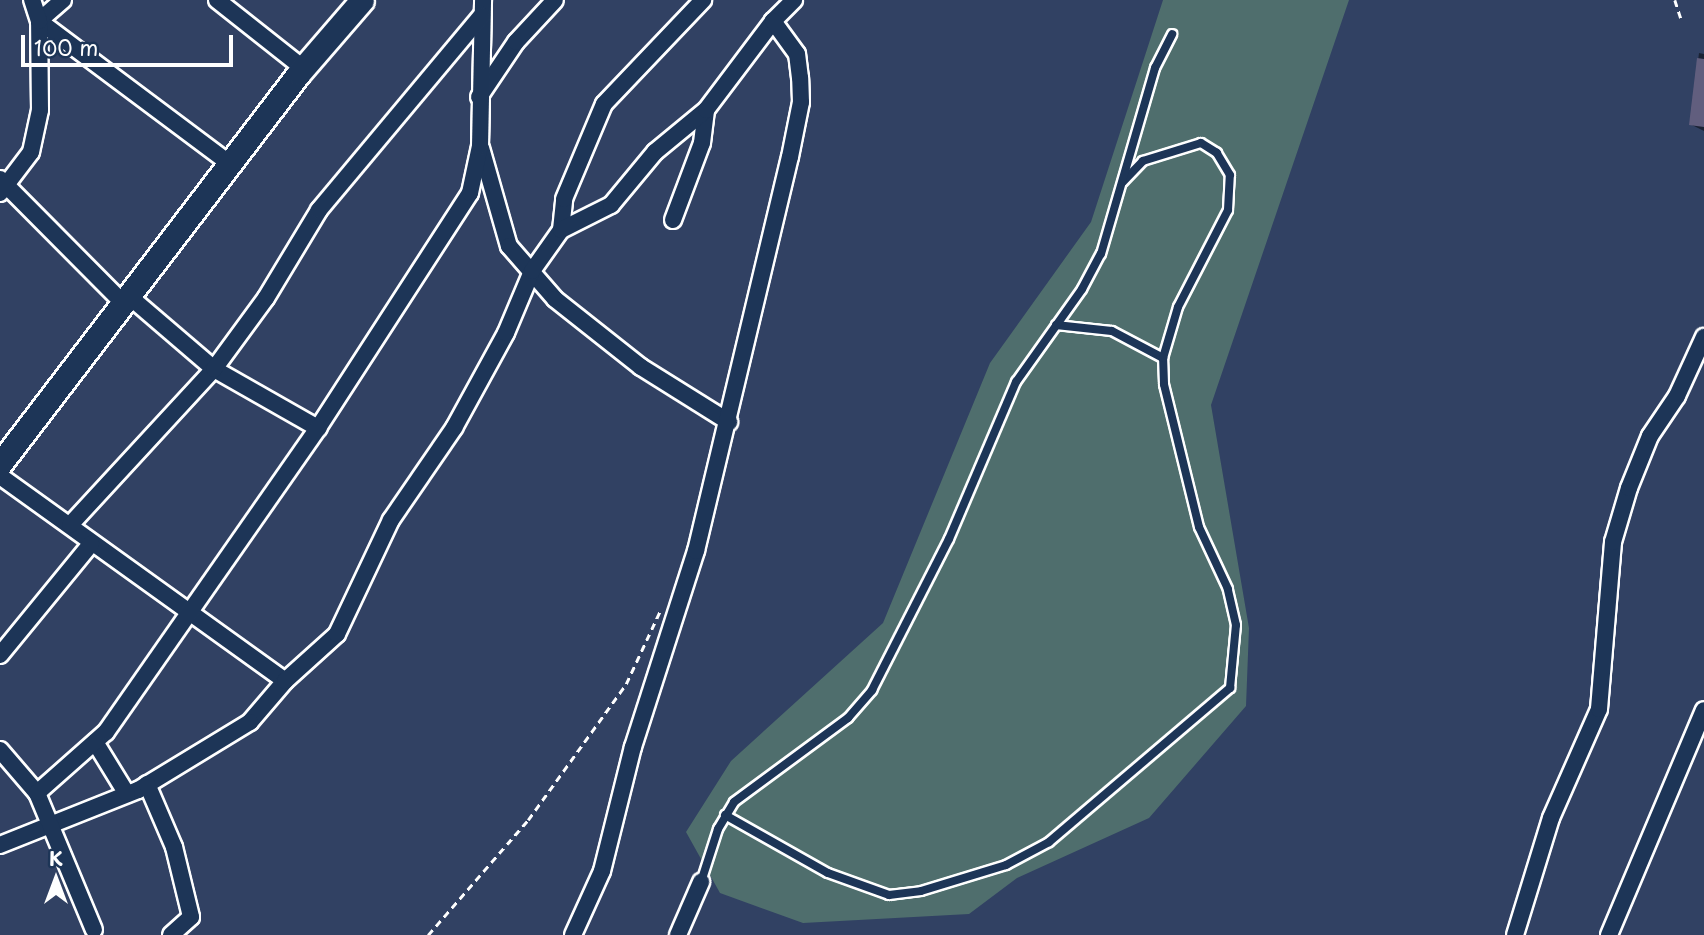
<!DOCTYPE html>
<style>
body{margin:0}
#map{position:relative;width:1704px;height:935px;overflow:hidden;background:#314163;font-family:"Playpen Sans",sans-serif}
div>[style]{position:absolute}
[style*='--x']{left:calc(var(--x)*1px);top:calc(var(--y)*1px);width:calc(var(--w)*1px);rotate:calc(var(--a)*1deg)}
.green>*{inset:0;background:#4f6e6d}
.shadow>*{inset:0;background:#0007}
.building>*{inset:0;background:#615e7e}
.path>*{height:2.5px;margin-top:-1.25px;transform-origin:0;background:repeating-linear-gradient(90deg,#fff 0 7px,transparent 0 12px)}
.roads{filter:drop-shadow(2px 0 #fff) drop-shadow(-2px 0 #fff) drop-shadow(0 2px #fff) drop-shadow(0 -2px #fff)}
.lane>*{height:8px;margin:-4px;padding:0 4px;transform-origin:4px;border-radius:4px;background:#1d3557}
.street>*{height:16px;margin:-8px;padding:0 8px;transform-origin:8px;border-radius:8px;background:#1d3557}
.secondary>*{height:23px;margin:-11.5px;padding:0 11.5px;transform-origin:11.5px;border-radius:11.5px;background:#1d3557}
span{translate:-50% -50%;white-space:nowrap;text-align:center;line-height:1.15;-webkit-text-stroke:6px #1d3557;paint-order:stroke}
.north{position:absolute;left:21px;top:844px;width:70px;height:70px;-webkit-text-stroke:5px #1d3557;paint-order:stroke;rotate:0deg;font-size:19px;font-weight:700;line-height:28px;text-align:center;color:#fff}
.north::after{content:'';display:block;margin:auto;width:24px;height:32px;background:#fff;clip-path:polygon(50% 0,100% 100%,50% 72%,0 100%)}
.scale{position:absolute;left:21px;top:35px;width:212px;height:32px;box-sizing:border-box;border:4px solid #fff;border-top:0;padding-left:9px;font-size:21px;line-height:24px;white-space:nowrap;color:#fff;-webkit-text-stroke:5px #1d3557;paint-order:stroke}
</style>
<div id="map">
<div class="green">
<div style="clip-path:polygon(1163px 0,1349px 0,1211px 405px,1249px 628px,1246px 706px,1149px 818px,1017px 878px,969px 914px,803px 923px,720px 893px,686px 832px,731px 761px,883px 623px,990px 363px,1091px 222px)"></div>
</div>
<div class="shadow">
<div style="clip-path:polygon(1699px 53px,1704px 54px,1704px 131px,1690px 124px)"></div>
</div>
<div class="building">
<div style="clip-path:polygon(1697px 58px,1704px 59px,1704px 127px,1689px 125px)"></div>
</div>
<div class="path">
<div style="--x:1675;--y:0;--w:19;--a:72"></div>
<div style="--x:428;--y:935;--w:152;--a:-49"></div>
<div style="--x:528;--y:820;--w:168;--a:-54.2"></div>
<div style="--x:626;--y:684;--w:83;--a:-65"></div>
</div>
<div class="roads">
<div class="lane">
<div style="--x:1056;--y:325;--w:56;--a:6.1"></div>
<div style="--x:1112;--y:331;--w:58;--a:27.9"></div>
<div style="--x:725;--y:815;--w:118;--a:29.4"></div>
<div style="--x:828;--y:873;--w:65;--a:19.8"></div>
<div style="--x:889;--y:895;--w:32;--a:-7"></div>
<div style="--x:921;--y:891;--w:89;--a:-17"></div>
<div style="--x:1006;--y:865;--w:49;--a:-28.1"></div>
<div style="--x:1049;--y:842;--w:238;--a:-40.4"></div>
<div style="--x:1230;--y:688;--w:63;--a:-84.6"></div>
<div style="--x:1236;--y:625;--w:37;--a:-103"></div>
<div style="--x:1228;--y:589;--w:68;--a:-115.1"></div>
<div style="--x:1199;--y:527;--w:147;--a:-103.8"></div>
<div style="--x:1164;--y:384;--w:26;--a:-92"></div>
<div style="--x:1163;--y:358;--w:53;--a:-73.6"></div>
<div style="--x:1178;--y:307;--w:109;--a:-62.7"></div>
<div style="--x:1228;--y:210;--w:35;--a:-87"></div>
<div style="--x:1230;--y:175;--w:26;--a:-121"></div>
<div style="--x:1217;--y:153;--w:19;--a:-148"></div>
<div style="--x:1201;--y:143;--w:61;--a:162.8"></div>
<div style="--x:1143;--y:161;--w:29;--a:134"></div>
<div style="--x:701;--y:882;--w:56;--a:-72.2"></div>
<div style="--x:718;--y:829;--w:31;--a:-59"></div>
<div style="--x:734;--y:802;--w:142;--a:-36.4"></div>
<div style="--x:848;--y:718;--w:37;--a:-49"></div>
<div style="--x:872;--y:690;--w:169;--a:-63"></div>
<div style="--x:949;--y:539;--w:171;--a:-66.9"></div>
<div style="--x:1016;--y:382;--w:114;--a:-54.6"></div>
<div style="--x:1082;--y:289;--w:40;--a:-62"></div>
<div style="--x:1101;--y:254;--w:194;--a:-73.8"></div>
<div style="--x:1155;--y:68;--w:38;--a:-63"></div>
</div>
<div class="street">
<div style="--x:63;--y:0;--w:32;--a:139"></div>
<div style="--x:39;--y:21;--w:239;--a:36.8"></div>
<div style="--x:217;--y:0;--w:110;--a:38.3"></div>
<div style="--x:479;--y:97;--w:66;--a:-56.1"></div>
<div style="--x:516;--y:42;--w:57;--a:-47.1"></div>
<div style="--x:481;--y:148;--w:102;--a:74.1"></div>
<div style="--x:509;--y:246;--w:70;--a:49"></div>
<div style="--x:555;--y:299;--w:110;--a:38.3"></div>
<div style="--x:641;--y:367;--w:104;--a:32"></div>
<div style="--x:0;--y:179;--w:176;--a:45.2"></div>
<div style="--x:0;--y:193;--w:51;--a:-52.9"></div>
<div style="--x:31;--y:152;--w:43;--a:-77.9"></div>
<div style="--x:40;--y:110;--w:89;--a:-90.6"></div>
<div style="--x:39;--y:21;--w:22;--a:-108"></div>
<div style="--x:673;--y:220;--w:82;--a:-69.4"></div>
<div style="--x:702;--y:143;--w:33;--a:-83"></div>
<div style="--x:561;--y:230;--w:31;--a:-84"></div>
<div style="--x:564;--y:199;--w:103;--a:-67.2"></div>
<div style="--x:604;--y:104;--w:144;--a:-46.4"></div>
<div style="--x:130;--y:297;--w:111;--a:40.6"></div>
<div style="--x:214;--y:369;--w:120;--a:29.6"></div>
<div style="--x:318;--y:428;--w:280;--a:-57.1"></div>
<div style="--x:470;--y:193;--w:48;--a:-78"></div>
<div style="--x:480;--y:146;--w:146;--a:-88.8"></div>
<div style="--x:0;--y:476;--w:351;--a:35.7"></div>
<div style="--x:285;--y:681;--w:54;--a:130.5"></div>
<div style="--x:250;--y:722;--w:131;--a:148.7"></div>
<div style="--x:138;--y:790;--w:149;--a:158.3"></div>
<div style="--x:70;--y:525;--w:212;--a:-47.3"></div>
<div style="--x:214;--y:369;--w:88;--a:-53.8"></div>
<div style="--x:266;--y:298;--w:103;--a:-58.9"></div>
<div style="--x:319;--y:210;--w:254;--a:-50.1"></div>
<div style="--x:0;--y:655;--w:144;--a:-50.7"></div>
<div style="--x:285;--y:681;--w:70;--a:-42.1"></div>
<div style="--x:337;--y:634;--w:126;--a:-64.7"></div>
<div style="--x:391;--y:520;--w:112;--a:-55.6"></div>
<div style="--x:454;--y:428;--w:108;--a:-61.3"></div>
<div style="--x:506;--y:333;--w:67;--a:-67.2"></div>
<div style="--x:532;--y:271;--w:50;--a:-54.7"></div>
<div style="--x:561;--y:230;--w:56;--a:-26.6"></div>
<div style="--x:611;--y:205;--w:69;--a:-50.3"></div>
<div style="--x:655;--y:152;--w:66;--a:-39.5"></div>
<div style="--x:706;--y:110;--w:111;--a:-53"></div>
<div style="--x:773;--y:21;--w:30;--a:-45"></div>
<div style="--x:95;--y:742;--w:61;--a:58.4"></div>
<div style="--x:0;--y:750;--w:57;--a:49.3"></div>
<div style="--x:37;--y:793;--w:148;--a:67.4"></div>
<div style="--x:147;--y:784;--w:69;--a:66.8"></div>
<div style="--x:174;--y:847;--w:72;--a:76.3"></div>
<div style="--x:191;--y:917;--w:27;--a:138"></div>
<div style="--x:37;--y:793;--w:92;--a:-41.5"></div>
<div style="--x:106;--y:732;--w:371;--a:-55.1"></div>
<div style="--x:573;--y:935;--w:70;--a:-65.6"></div>
<div style="--x:602;--y:871;--w:128;--a:-76"></div>
<div style="--x:633;--y:747;--w:206;--a:-72.2"></div>
<div style="--x:696;--y:551;--w:405;--a:-76.6"></div>
<div style="--x:790;--y:157;--w:56;--a:-78.7"></div>
<div style="--x:801;--y:102;--w:24;--a:-92"></div>
<div style="--x:800;--y:78;--w:24;--a:-97"></div>
<div style="--x:797;--y:54;--w:41;--a:-126"></div>
<div style="--x:678;--y:935;--w:58;--a:-66.5"></div>
<div style="--x:1515;--y:935;--w:122;--a:-72.9"></div>
<div style="--x:1551;--y:818;--w:119;--a:-66.2"></div>
<div style="--x:1599;--y:709;--w:168;--a:-85.2"></div>
<div style="--x:1613;--y:542;--w:56;--a:-73.5"></div>
<div style="--x:1629;--y:488;--w:56;--a:-68"></div>
<div style="--x:1650;--y:436;--w:48;--a:-56"></div>
<div style="--x:1677;--y:396;--w:65;--a:-65.4"></div>
<div style="--x:1609;--y:935;--w:244;--a:-67.1"></div>
</div>
<div class="secondary">
<div style="--x:0;--y:464;--w:492;--a:-52.6"></div>
<div style="--x:299;--y:73;--w:96;--a:-49.2"></div>
</div>
</div>
<div class="north">K</div>
<div class="scale">100 m</div>
</div>
